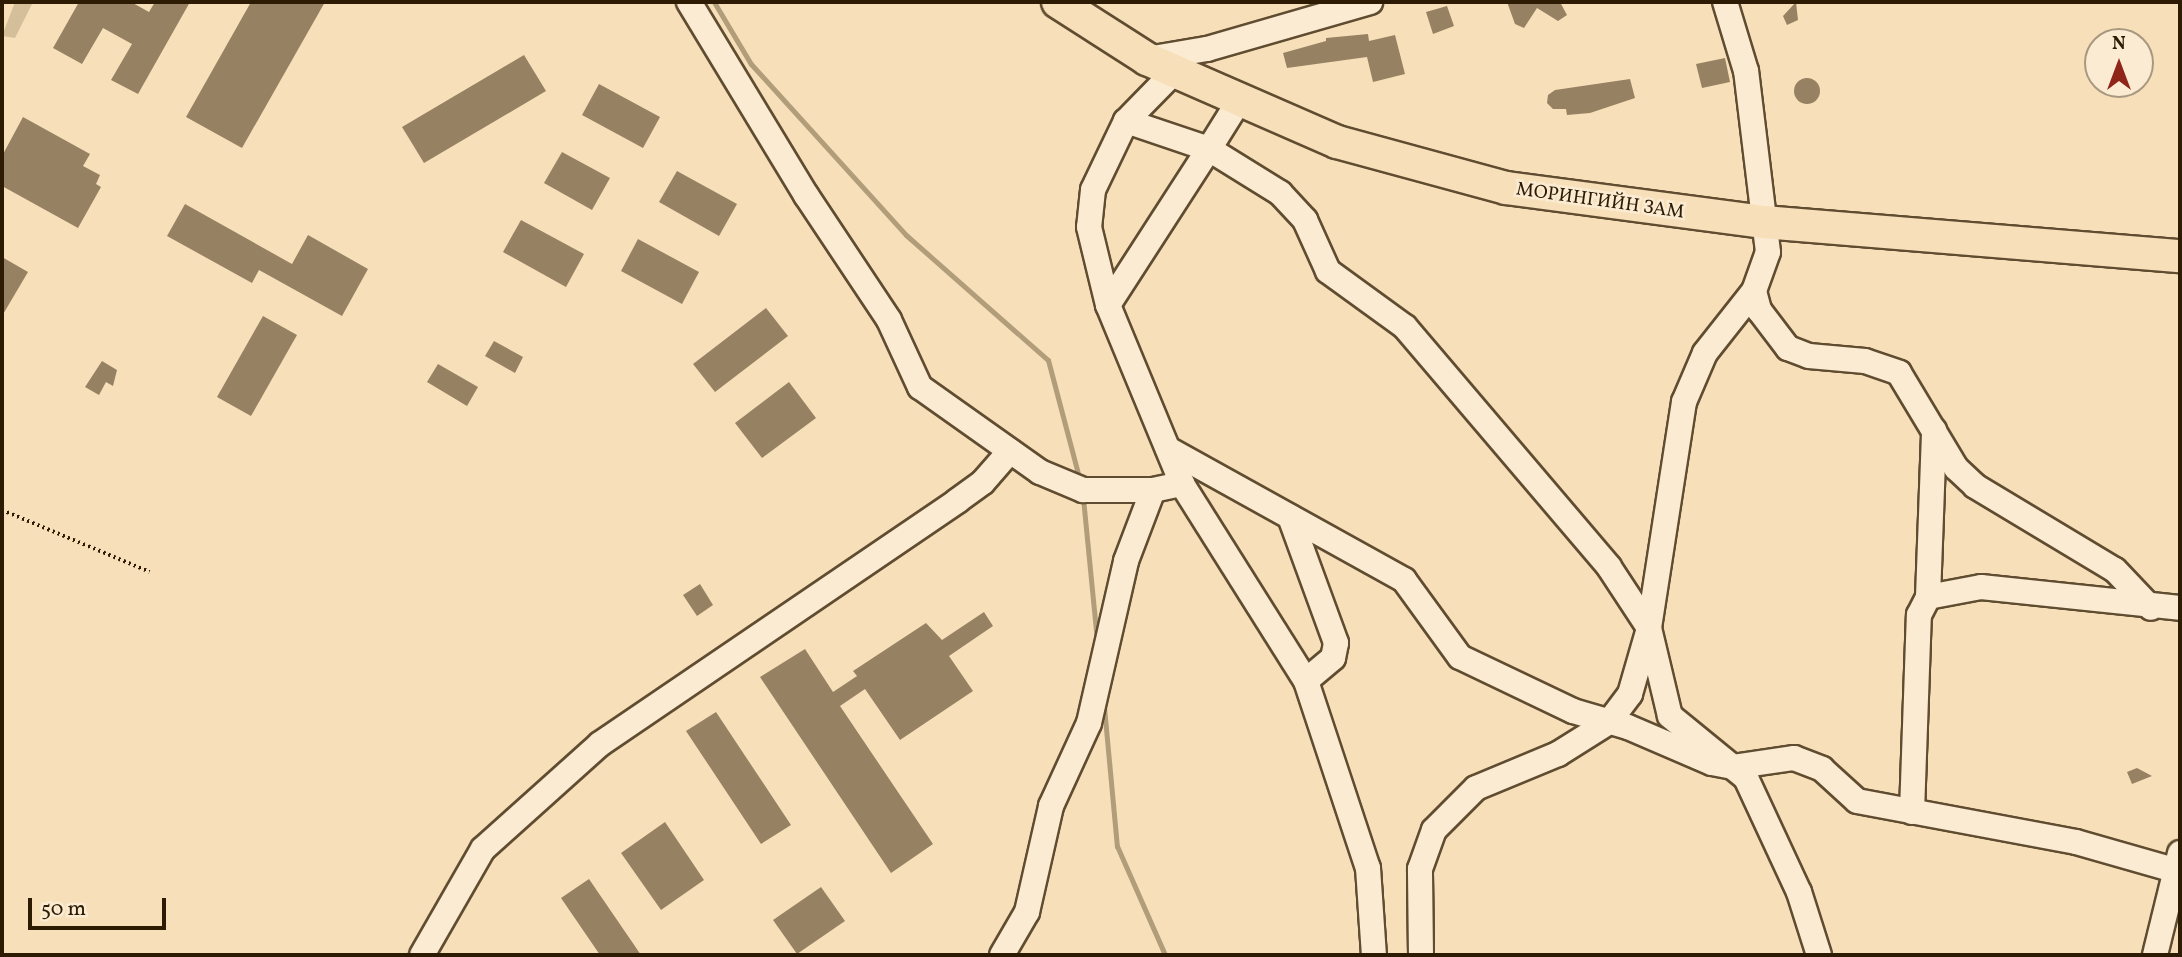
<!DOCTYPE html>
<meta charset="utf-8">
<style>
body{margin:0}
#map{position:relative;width:2182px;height:957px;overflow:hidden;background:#f7e0b9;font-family:Vollkorn,serif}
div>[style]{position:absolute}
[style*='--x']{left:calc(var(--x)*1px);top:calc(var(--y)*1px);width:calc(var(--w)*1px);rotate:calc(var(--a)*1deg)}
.green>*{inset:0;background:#d5bf9a}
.stream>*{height:5px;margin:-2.5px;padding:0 2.5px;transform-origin:2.5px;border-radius:2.5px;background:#b29d7b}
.building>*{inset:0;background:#968162}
.round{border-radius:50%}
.path>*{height:3.5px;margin-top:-1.75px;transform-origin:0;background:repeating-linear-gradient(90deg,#2d1b03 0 2px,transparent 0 5.5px)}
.roads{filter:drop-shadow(2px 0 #604c30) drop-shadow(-2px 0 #604c30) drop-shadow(0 2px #604c30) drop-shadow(0 -2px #604c30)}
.minor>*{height:24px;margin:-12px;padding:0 12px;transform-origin:12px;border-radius:12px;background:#faebd2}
.major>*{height:32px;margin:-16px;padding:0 16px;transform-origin:16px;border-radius:16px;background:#f7e0b9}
span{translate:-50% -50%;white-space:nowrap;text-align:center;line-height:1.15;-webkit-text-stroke:5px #faebd2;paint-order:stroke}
.street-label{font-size:19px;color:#2d1b03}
.frame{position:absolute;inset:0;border:4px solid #2d1b03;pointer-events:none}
.north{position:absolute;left:2084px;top:28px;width:70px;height:70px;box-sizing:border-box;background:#faebd2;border:2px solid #a8987f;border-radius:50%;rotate:0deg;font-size:19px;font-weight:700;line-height:28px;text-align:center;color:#2d1b03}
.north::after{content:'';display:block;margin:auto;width:24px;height:32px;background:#8f2418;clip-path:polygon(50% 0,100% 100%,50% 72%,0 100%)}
.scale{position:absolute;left:28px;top:898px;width:138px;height:32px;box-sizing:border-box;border:4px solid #2d1b03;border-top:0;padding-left:9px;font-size:21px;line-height:24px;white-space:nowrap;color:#2d1b03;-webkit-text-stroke:5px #faebd2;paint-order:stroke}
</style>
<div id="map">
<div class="green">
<div style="clip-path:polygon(15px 2px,33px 2px,15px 38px,2px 36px)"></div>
</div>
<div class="stream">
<div style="--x:714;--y:2;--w:72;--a:59.2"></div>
<div style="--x:751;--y:64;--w:231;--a:47.8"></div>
<div style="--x:906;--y:235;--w:189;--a:41.4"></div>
<div style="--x:1048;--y:360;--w:125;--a:75.2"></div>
<div style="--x:1083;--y:498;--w:144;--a:84.4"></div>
<div style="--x:1104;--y:707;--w:140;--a:84.7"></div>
<div style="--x:1117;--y:846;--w:119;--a:66.2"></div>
</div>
<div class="building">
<div style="clip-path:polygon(79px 2px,131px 2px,149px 12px,155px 2px,190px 2px,138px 94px,111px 80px,132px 44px,103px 28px,82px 64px,53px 48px)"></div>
<div style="clip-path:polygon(251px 2px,325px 2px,242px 148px,186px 117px)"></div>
<div style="clip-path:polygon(1507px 2px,1560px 2px,1567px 15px,1558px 21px,1537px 8px,1524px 28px,1515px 24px)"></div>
<div style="clip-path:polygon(1796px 2px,1798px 20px,1787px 25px,1783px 16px)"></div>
<div style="clip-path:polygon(1447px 6px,1454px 26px,1433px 34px,1426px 12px)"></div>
<div style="clip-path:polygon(1368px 34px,1369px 41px,1395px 35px,1405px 74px,1373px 82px,1367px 57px,1287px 68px,1283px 53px,1326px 41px,1326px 38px)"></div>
<div style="clip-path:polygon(524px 55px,546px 91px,424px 163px,402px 127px)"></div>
<div style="clip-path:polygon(1725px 58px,1730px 82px,1702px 88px,1696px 64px)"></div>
<div class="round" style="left:1794px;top:78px;width:26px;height:26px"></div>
<div style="clip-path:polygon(1630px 79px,1635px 98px,1590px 113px,1567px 115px,1566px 109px,1553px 109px,1547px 103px,1548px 95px,1555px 90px)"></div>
<div style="clip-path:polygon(599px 84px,660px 117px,643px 148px,582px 115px)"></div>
<div style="clip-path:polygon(23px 117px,90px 154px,83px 166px,100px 175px,96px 184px,101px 187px,78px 228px,2px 186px,2px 156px)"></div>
<div style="clip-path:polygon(562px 152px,610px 178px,592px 210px,544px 183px)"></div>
<div style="clip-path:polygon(677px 171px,737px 204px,719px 236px,659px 202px)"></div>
<div style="clip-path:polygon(185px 204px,292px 264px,308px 235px,368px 269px,342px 316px,259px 270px,252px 283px,167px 236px)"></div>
<div style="clip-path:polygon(521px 220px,584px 254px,566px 287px,503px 252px)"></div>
<div style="clip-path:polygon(638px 239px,699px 272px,682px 304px,621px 271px)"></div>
<div style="clip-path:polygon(2px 257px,28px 272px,2px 316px)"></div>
<div style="clip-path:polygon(766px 308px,788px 336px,715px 392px,693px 364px)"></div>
<div style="clip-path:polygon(263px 316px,297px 335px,251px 416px,217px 397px)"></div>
<div style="clip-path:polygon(494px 341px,523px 357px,515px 373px,485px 356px)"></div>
<div style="clip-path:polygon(102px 361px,117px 370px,113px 386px,106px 382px,99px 395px,85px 387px)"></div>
<div style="clip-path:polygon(438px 364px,478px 387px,467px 406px,427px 382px)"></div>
<div style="clip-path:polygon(789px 382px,816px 418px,762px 458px,735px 423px)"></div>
<div style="clip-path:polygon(700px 584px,713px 605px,697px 616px,683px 595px)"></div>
<div style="clip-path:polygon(984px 612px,993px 626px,949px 656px,973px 691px,900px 740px,865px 689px,840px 706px,933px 844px,891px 873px,760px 677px,805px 649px,833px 692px,857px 676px,853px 671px,926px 623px,942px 640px)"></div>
<div style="clip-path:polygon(716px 712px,791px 825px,761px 844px,686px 731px)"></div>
<div style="clip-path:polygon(2137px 768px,2152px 776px,2132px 784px,2127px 772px)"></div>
<div style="clip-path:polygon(665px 822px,704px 880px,661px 910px,621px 853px)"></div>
<div style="clip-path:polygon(589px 879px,641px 955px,600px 955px,561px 898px)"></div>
<div style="clip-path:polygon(821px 887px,845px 921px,797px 954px,773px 920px)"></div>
</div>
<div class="path">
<div style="--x:2;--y:510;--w:160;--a:22.7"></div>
</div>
<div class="roads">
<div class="minor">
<div style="--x:689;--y:2;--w:226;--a:58.8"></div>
<div style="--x:806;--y:195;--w:150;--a:56.4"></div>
<div style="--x:889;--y:320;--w:74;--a:65.2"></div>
<div style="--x:920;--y:387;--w:147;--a:35.3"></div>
<div style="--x:1040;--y:472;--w:47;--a:22.7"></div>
<div style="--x:1083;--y:490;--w:70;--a:0"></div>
<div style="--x:1153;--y:490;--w:30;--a:-12"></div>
<div style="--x:1147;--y:59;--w:61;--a:-9.5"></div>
<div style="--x:1207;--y:49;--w:170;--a:-16.1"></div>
<div style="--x:1174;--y:72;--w:69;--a:134.4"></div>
<div style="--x:1126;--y:121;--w:76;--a:115.6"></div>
<div style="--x:1093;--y:190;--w:37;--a:96"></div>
<div style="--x:1089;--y:227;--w:80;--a:76.3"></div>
<div style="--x:1108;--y:305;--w:194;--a:67.5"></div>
<div style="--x:1182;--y:484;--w:233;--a:57.8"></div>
<div style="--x:1306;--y:681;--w:197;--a:71.7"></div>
<div style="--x:1368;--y:868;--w:87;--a:86.1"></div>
<div style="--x:1126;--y:121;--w:88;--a:18.6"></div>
<div style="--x:1209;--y:149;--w:57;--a:-58"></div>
<div style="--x:1754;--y:291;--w:20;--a:75"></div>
<div style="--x:1759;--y:310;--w:48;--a:52.7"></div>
<div style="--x:1788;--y:348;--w:22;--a:21"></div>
<div style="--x:1809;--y:356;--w:56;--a:5.1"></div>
<div style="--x:1865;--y:361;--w:36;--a:19"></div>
<div style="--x:1899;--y:373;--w:111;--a:59"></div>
<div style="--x:1956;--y:468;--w:26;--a:43"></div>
<div style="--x:1975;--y:486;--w:163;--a:31"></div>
<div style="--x:2115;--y:570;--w:52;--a:46.5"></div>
<div style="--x:1108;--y:305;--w:186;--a:-57.1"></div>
<div style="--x:1209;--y:149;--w:84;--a:31.8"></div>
<div style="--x:1280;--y:193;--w:37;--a:47"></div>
<div style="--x:1305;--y:220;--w:56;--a:65.7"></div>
<div style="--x:1328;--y:271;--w:95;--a:36"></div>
<div style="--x:1405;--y:327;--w:315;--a:49.6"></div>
<div style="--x:1609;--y:567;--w:73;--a:56.7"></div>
<div style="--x:1649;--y:628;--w:90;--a:76.6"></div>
<div style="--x:1670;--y:716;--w:98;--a:39.2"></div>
<div style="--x:1746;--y:778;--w:126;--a:65.1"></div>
<div style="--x:1799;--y:892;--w:66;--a:72.4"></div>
<div style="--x:1168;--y:449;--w:270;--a:29"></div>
<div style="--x:1404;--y:580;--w:95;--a:54"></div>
<div style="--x:1460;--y:657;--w:125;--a:25.5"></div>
<div style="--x:1573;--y:711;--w:57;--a:16.2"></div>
<div style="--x:1628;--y:727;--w:91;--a:23.2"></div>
<div style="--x:1712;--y:763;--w:20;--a:11"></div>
<div style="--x:1732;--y:767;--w:63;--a:-8.3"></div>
<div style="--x:1794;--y:758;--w:30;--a:21"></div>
<div style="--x:1822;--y:769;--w:47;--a:42.4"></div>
<div style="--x:1857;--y:801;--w:223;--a:10.6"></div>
<div style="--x:2076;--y:842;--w:102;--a:15.9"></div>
<div style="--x:1290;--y:517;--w:134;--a:69.9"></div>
<div style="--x:1336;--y:643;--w:15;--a:101"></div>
<div style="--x:1333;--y:658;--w:35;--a:140"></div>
<div style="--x:1928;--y:597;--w:167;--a:-87.9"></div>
<div style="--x:1912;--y:812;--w:197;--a:-88"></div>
<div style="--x:1919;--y:615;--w:20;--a:-63"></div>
<div style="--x:1928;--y:597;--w:54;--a:-10.7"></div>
<div style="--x:1981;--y:587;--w:200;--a:6"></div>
<div style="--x:422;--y:955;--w:122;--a:-60.1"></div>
<div style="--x:483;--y:849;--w:157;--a:-41.9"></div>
<div style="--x:600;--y:744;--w:432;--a:-34.2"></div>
<div style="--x:957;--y:501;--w:32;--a:-36"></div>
<div style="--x:983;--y:482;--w:41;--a:-48.9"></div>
<div style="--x:1002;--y:955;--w:50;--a:-59.8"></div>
<div style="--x:1027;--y:912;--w:109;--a:-77.2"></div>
<div style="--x:1051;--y:806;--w:91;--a:-65.4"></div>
<div style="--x:1089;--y:723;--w:166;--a:-77.1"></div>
<div style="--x:1126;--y:561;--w:76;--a:-69.2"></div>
<div style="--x:1421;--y:955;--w:86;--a:-90.7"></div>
<div style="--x:1420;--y:869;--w:41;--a:-70.3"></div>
<div style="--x:1434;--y:830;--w:59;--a:-45"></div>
<div style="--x:1476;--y:788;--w:89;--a:-22.5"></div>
<div style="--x:1558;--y:754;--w:60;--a:-32.1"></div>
<div style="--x:1609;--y:722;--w:35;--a:-53"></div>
<div style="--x:1630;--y:694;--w:69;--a:-73.9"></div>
<div style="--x:1649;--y:628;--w:229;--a:-81.2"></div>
<div style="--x:1684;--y:402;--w:53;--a:-66.8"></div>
<div style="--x:1705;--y:353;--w:79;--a:-51.7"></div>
<div style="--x:1754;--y:291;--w:41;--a:-70.3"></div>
<div style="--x:1768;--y:252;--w:182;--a:-96.9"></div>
<div style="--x:1746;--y:71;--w:72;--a:-106.9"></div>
<div style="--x:2155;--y:955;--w:105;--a:-76.2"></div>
</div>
<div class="major">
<div style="--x:1058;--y:2;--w:106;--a:32.6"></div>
<div style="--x:1147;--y:59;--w:207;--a:23.6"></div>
<div style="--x:1337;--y:142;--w:175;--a:15.2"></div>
<div style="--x:1506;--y:188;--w:260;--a:7.5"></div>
<div style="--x:1764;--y:222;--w:417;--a:4.7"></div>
</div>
</div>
<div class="street-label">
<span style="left:1600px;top:202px;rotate:8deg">МОРИНГИЙН ЗАМ</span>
</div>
<div class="frame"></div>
<div class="north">N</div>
<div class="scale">50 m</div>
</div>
